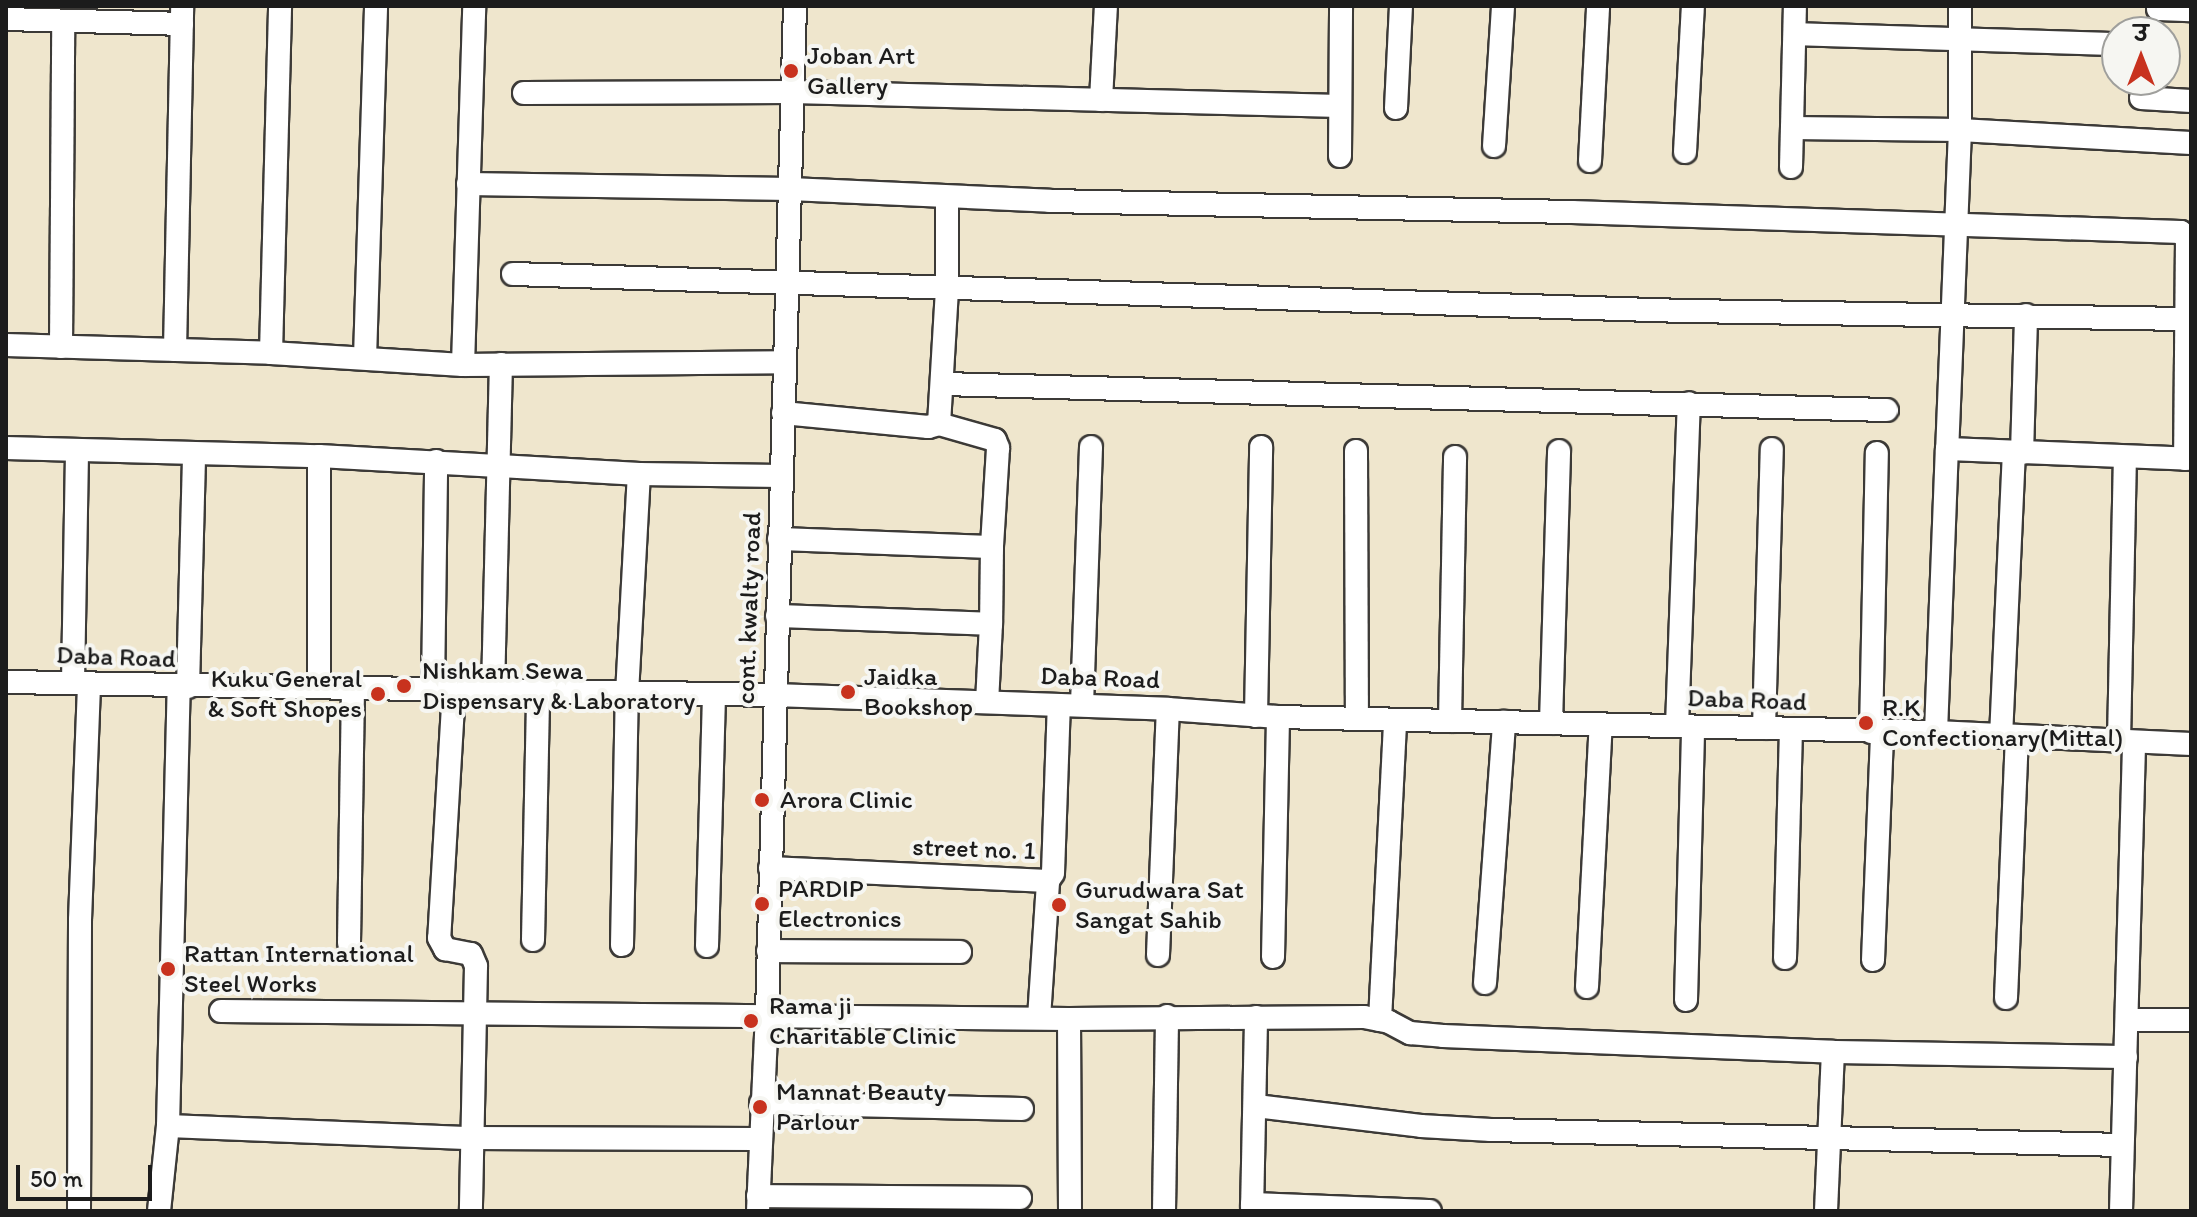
<!DOCTYPE html>
<meta charset="utf-8">
<style>
body{margin:0}
#map{position:relative;width:2197px;height:1217px;overflow:hidden;background:#efe6cd;font-family:Itim,"Playpen Sans Deva",sans-serif}
div>[style]{position:absolute}
[style*='--x']{left:calc(var(--x)*1px);top:calc(var(--y)*1px);width:calc(var(--w)*1px);rotate:calc(var(--a)*1deg)}
.roads{filter:drop-shadow(2px 0 #3c3a37) drop-shadow(-2px 0 #3c3a37) drop-shadow(0 2px #3c3a37) drop-shadow(0 -2px #3c3a37)}
.minor>*{height:22px;margin:-11px;padding:0 11px;transform-origin:11px;border-radius:11px;background:#fff}
.dots>*{width:22px;height:22px;translate:-50% -50%;box-sizing:border-box;border:4px solid #f6f6f2;border-radius:50%}
span{translate:-50% -50%;white-space:nowrap;text-align:center;line-height:1.15;-webkit-text-stroke:8px #f6f6f2;paint-order:stroke}
.poi-label{font-size:26px;color:#1c1c1c}
.left{translate:0 -50%;text-align:left}
.right{translate:-100% -50%;text-align:right}
.street-label{font-size:26px;color:#1c1c1c}
.frame{position:absolute;inset:0;border:8px solid #1c1c1c;pointer-events:none}
.north{position:absolute;left:2101px;top:16px;width:80px;height:80px;box-sizing:border-box;background:#f6f6f2;border:2px solid #9f9f9c;border-radius:50%;rotate:0deg;font-size:22px;font-weight:700;line-height:32px;text-align:center;color:#1c1c1c}
.north::after{content:'';display:block;margin:auto;width:28px;height:36px;background:#c8321e;clip-path:polygon(50% 0,100% 100%,50% 72%,0 100%)}
.scale{position:absolute;left:16px;top:1165px;width:136px;height:36px;box-sizing:border-box;border:4px solid #1c1c1c;border-top:0;padding-left:10px;font-size:24px;line-height:28px;white-space:nowrap;color:#1c1c1c;-webkit-text-stroke:6px #f6f6f2;paint-order:stroke}
</style>
<div id="map">
<div class="roads">
<div class="minor">
<div style="--x:1960;--y:6;--w:124;--a:90"></div>
<div style="--x:1960;--y:130;--w:319;--a:92.3"></div>
<div style="--x:1947;--y:449;--w:244;--a:2.3"></div>
<div style="--x:2158;--y:9;--w:33;--a:2"></div>
<div style="--x:6;--y:19;--w:176;--a:1.6"></div>
<div style="--x:1795;--y:34;--w:322;--a:1.8"></div>
<div style="--x:524;--y:93;--w:268;--a:-0.2"></div>
<div style="--x:792;--y:92;--w:548;--a:1.46"></div>
<div style="--x:2141;--y:98;--w:50;--a:3.4"></div>
<div style="--x:1101;--y:100;--w:94;--a:-87"></div>
<div style="--x:1396;--y:108;--w:102;--a:-87.2"></div>
<div style="--x:1792;--y:128;--w:168;--a:0.7"></div>
<div style="--x:1960;--y:130;--w:231;--a:3.2"></div>
<div style="--x:1494;--y:146;--w:140;--a:-86.3"></div>
<div style="--x:1685;--y:152;--w:146;--a:-86.9"></div>
<div style="--x:1340;--y:156;--w:150;--a:-89.6"></div>
<div style="--x:1590;--y:161;--w:155;--a:-87"></div>
<div style="--x:1791;--y:167;--w:161;--a:-88.6"></div>
<div style="--x:468;--y:184;--w:322;--a:0.9"></div>
<div style="--x:790;--y:189;--w:260;--a:2.6"></div>
<div style="--x:1050;--y:201;--w:522;--a:1.21"></div>
<div style="--x:1572;--y:212;--w:609;--a:1.88"></div>
<div style="--x:2181;--y:232;--w:10;--a:53"></div>
<div style="--x:2187;--y:240;--w:219;--a:90.5"></div>
<div style="--x:513;--y:274;--w:1175;--a:1.81"></div>
<div style="--x:1687;--y:311;--w:500;--a:0.92"></div>
<div style="--x:6;--y:345;--w:265;--a:1.7"></div>
<div style="--x:271;--y:353;--w:192;--a:3.6"></div>
<div style="--x:463;--y:365;--w:321;--a:-0.5"></div>
<div style="--x:61;--y:347;--w:326;--a:-89.6"></div>
<div style="--x:175;--y:350;--w:344;--a:-88.8"></div>
<div style="--x:271;--y:353;--w:347;--a:-88.5"></div>
<div style="--x:365;--y:358;--w:352;--a:-88.2"></div>
<div style="--x:463;--y:365;--w:359;--a:-88.2"></div>
<div style="--x:943;--y:384;--w:944;--a:1.58"></div>
<div style="--x:783;--y:413;--w:146;--a:5.5"></div>
<div style="--x:928;--y:427;--w:11;--a:-15"></div>
<div style="--x:939;--y:424;--w:58;--a:15.9"></div>
<div style="--x:995;--y:440;--w:9;--a:69"></div>
<div style="--x:998;--y:448;--w:99;--a:93.5"></div>
<div style="--x:939;--y:424;--w:135;--a:-86.6"></div>
<div style="--x:947;--y:289;--w:91;--a:-90"></div>
<div style="--x:6;--y:448;--w:313;--a:1.5"></div>
<div style="--x:319;--y:456;--w:321;--a:3.2"></div>
<div style="--x:639;--y:474;--w:142;--a:0.8"></div>
<div style="--x:1356;--y:451;--w:267;--a:89.8"></div>
<div style="--x:2022;--y:453;--w:138;--a:-88.3"></div>
<div style="--x:779;--y:539;--w:213;--a:2.2"></div>
<div style="--x:992;--y:547;--w:77;--a:90.7"></div>
<div style="--x:777;--y:616;--w:214;--a:2.1"></div>
<div style="--x:991;--y:624;--w:78;--a:92.9"></div>
<div style="--x:6;--y:682;--w:768;--a:0.97"></div>
<div style="--x:774;--y:695;--w:394;--a:2"></div>
<div style="--x:1168;--y:709;--w:110;--a:4.2"></div>
<div style="--x:1278;--y:717;--w:658;--a:1.31"></div>
<div style="--x:1936;--y:732;--w:255;--a:2.7"></div>
<div style="--x:73;--y:682;--w:230;--a:-89"></div>
<div style="--x:188;--y:687;--w:233;--a:-88.5"></div>
<div style="--x:319;--y:687;--w:231;--a:-90"></div>
<div style="--x:433;--y:689;--w:228;--a:-89.2"></div>
<div style="--x:454;--y:689;--w:249;--a:93.4"></div>
<div style="--x:439;--y:938;--w:13;--a:61"></div>
<div style="--x:445;--y:949;--w:26;--a:11"></div>
<div style="--x:471;--y:954;--w:13;--a:67"></div>
<div style="--x:476;--y:966;--w:245;--a:91.2"></div>
<div style="--x:493;--y:690;--w:326;--a:-88.6"></div>
<div style="--x:1082;--y:705;--w:258;--a:-88"></div>
<div style="--x:1256;--y:716;--w:269;--a:-88.9"></div>
<div style="--x:1450;--y:721;--w:264;--a:-88.9"></div>
<div style="--x:1551;--y:723;--w:272;--a:-88.3"></div>
<div style="--x:1677;--y:726;--w:323;--a:-87.9"></div>
<div style="--x:1764;--y:728;--w:279;--a:-88.4"></div>
<div style="--x:1871;--y:732;--w:279;--a:-88.8"></div>
<div style="--x:1936;--y:732;--w:283;--a:-87.8"></div>
<div style="--x:2001;--y:737;--w:285;--a:-87.4"></div>
<div style="--x:2119;--y:741;--w:284;--a:-88.8"></div>
<div style="--x:770;--y:868;--w:278;--a:2.7"></div>
<div style="--x:1048;--y:881;--w:9;--a:-58"></div>
<div style="--x:1053;--y:873;--w:168;--a:-88"></div>
<div style="--x:533;--y:940;--w:246;--a:-88.8"></div>
<div style="--x:349;--y:943;--w:255;--a:-89.1"></div>
<div style="--x:622;--y:945;--w:251;--a:-88.9"></div>
<div style="--x:627;--y:694;--w:220;--a:-86.9"></div>
<div style="--x:707;--y:946;--w:251;--a:-88.4"></div>
<div style="--x:768;--y:951;--w:192;--a:0.3"></div>
<div style="--x:1158;--y:955;--w:246;--a:-87.7"></div>
<div style="--x:1273;--y:957;--w:240;--a:-88.8"></div>
<div style="--x:1785;--y:958;--w:228;--a:-88.5"></div>
<div style="--x:1873;--y:960;--w:228;--a:-87.7"></div>
<div style="--x:1485;--y:983;--w:262;--a:-85.8"></div>
<div style="--x:1587;--y:987;--w:263;--a:-87"></div>
<div style="--x:2006;--y:998;--w:260;--a:-87.6"></div>
<div style="--x:1686;--y:1000;--w:272;--a:-88.5"></div>
<div style="--x:221;--y:1011;--w:848;--a:0.54"></div>
<div style="--x:1069;--y:1019;--w:295;--a:-0.4"></div>
<div style="--x:1364;--y:1017;--w:25;--a:11"></div>
<div style="--x:1389;--y:1022;--w:24;--a:28"></div>
<div style="--x:1410;--y:1033;--w:33;--a:5"></div>
<div style="--x:1443;--y:1036;--w:390;--a:2.3"></div>
<div style="--x:1833;--y:1052;--w:293;--a:1"></div>
<div style="--x:1039;--y:1018;--w:137;--a:-86.2"></div>
<div style="--x:1069;--y:1019;--w:192;--a:89.7"></div>
<div style="--x:1380;--y:1020;--w:300;--a:-87.1"></div>
<div style="--x:2128;--y:1020;--w:63;--a:0"></div>
<div style="--x:761;--y:1103;--w:261;--a:1.3"></div>
<div style="--x:1256;--y:1106;--w:166;--a:6.9"></div>
<div style="--x:1421;--y:1126;--w:70;--a:3.3"></div>
<div style="--x:1491;--y:1130;--w:631;--a:1.36"></div>
<div style="--x:168;--y:1126;--w:304;--a:2.3"></div>
<div style="--x:472;--y:1138;--w:288;--a:0.2"></div>
<div style="--x:758;--y:1196;--w:262;--a:0.4"></div>
<div style="--x:1252;--y:1204;--w:178;--a:2.3"></div>
<div style="--x:79;--y:1211;--w:291;--a:-89.8"></div>
<div style="--x:80;--y:920;--w:237;--a:-87.8"></div>
<div style="--x:159;--y:1211;--w:85;--a:-84"></div>
<div style="--x:168;--y:1126;--w:439;--a:-88.6"></div>
<div style="--x:758;--y:1211;--w:197;--a:-87.4"></div>
<div style="--x:767;--y:1014;--w:1008;--a:-88.41"></div>
<div style="--x:1164;--y:1211;--w:195;--a:-89.1"></div>
<div style="--x:1252;--y:1211;--w:194;--a:-88.8"></div>
<div style="--x:1826;--y:1211;--w:159;--a:-87.5"></div>
<div style="--x:2121;--y:1211;--w:469;--a:-88.4"></div>
</div>
</div>
<div class="dots">
<div style="left:791px;top:71px;background:#c8321e"></div>
<div style="left:404px;top:686px;background:#c8321e"></div>
<div style="left:848px;top:692px;background:#c8321e"></div>
<div style="left:378px;top:694px;background:#c8321e"></div>
<div style="left:1866px;top:723px;background:#c8321e"></div>
<div style="left:762px;top:800px;background:#c8321e"></div>
<div style="left:762px;top:904px;background:#c8321e"></div>
<div style="left:1059px;top:905px;background:#c8321e"></div>
<div style="left:168px;top:969px;background:#c8321e"></div>
<div style="left:751px;top:1021px;background:#c8321e"></div>
<div style="left:760px;top:1107px;background:#c8321e"></div>
</div>
<div class="poi-label">
<span class="left" style="left:807px;top:71px">Joban Art<br>Gallery</span>
<span class="left" style="left:422px;top:686px">Nishkam Sewa<br>Dispensary &amp; Laboratory</span>
<span class="left" style="left:864px;top:692px">Jaidka<br>Bookshop</span>
<span class="right" style="left:362px;top:694px">Kuku General<br>&amp; Soft Shopes</span>
<span class="left" style="left:1882px;top:723px">R.K<br>Confectionary(Mittal)</span>
<span class="left" style="left:780px;top:800px">Arora Clinic</span>
<span class="left" style="left:778px;top:904px">PARDIP<br>Electronics</span>
<span class="left" style="left:1075px;top:905px">Gurudwara Sat<br>Sangat Sahib</span>
<span class="left" style="left:184px;top:969px">Rattan International<br>Steel Works</span>
<span class="left" style="left:769px;top:1021px">Rama ji<br>Charitable Clinic</span>
<span class="left" style="left:776px;top:1107px">Mannat Beauty<br>Parlour</span>
</div>
<div class="street-label">
<span style="left:749px;top:608px;rotate:-88deg">cont. kwalty road</span>
<span style="left:116px;top:657px;rotate:2deg">Daba Road</span>
<span style="left:1100px;top:678px;rotate:2deg">Daba Road</span>
<span style="left:1747px;top:700px;rotate:2deg">Daba Road</span>
<span style="left:974px;top:849px;rotate:2deg">street no. 1</span>
</div>
<div class="frame"></div>
<div class="north">उ</div>
<div class="scale">50 m</div>
</div>
